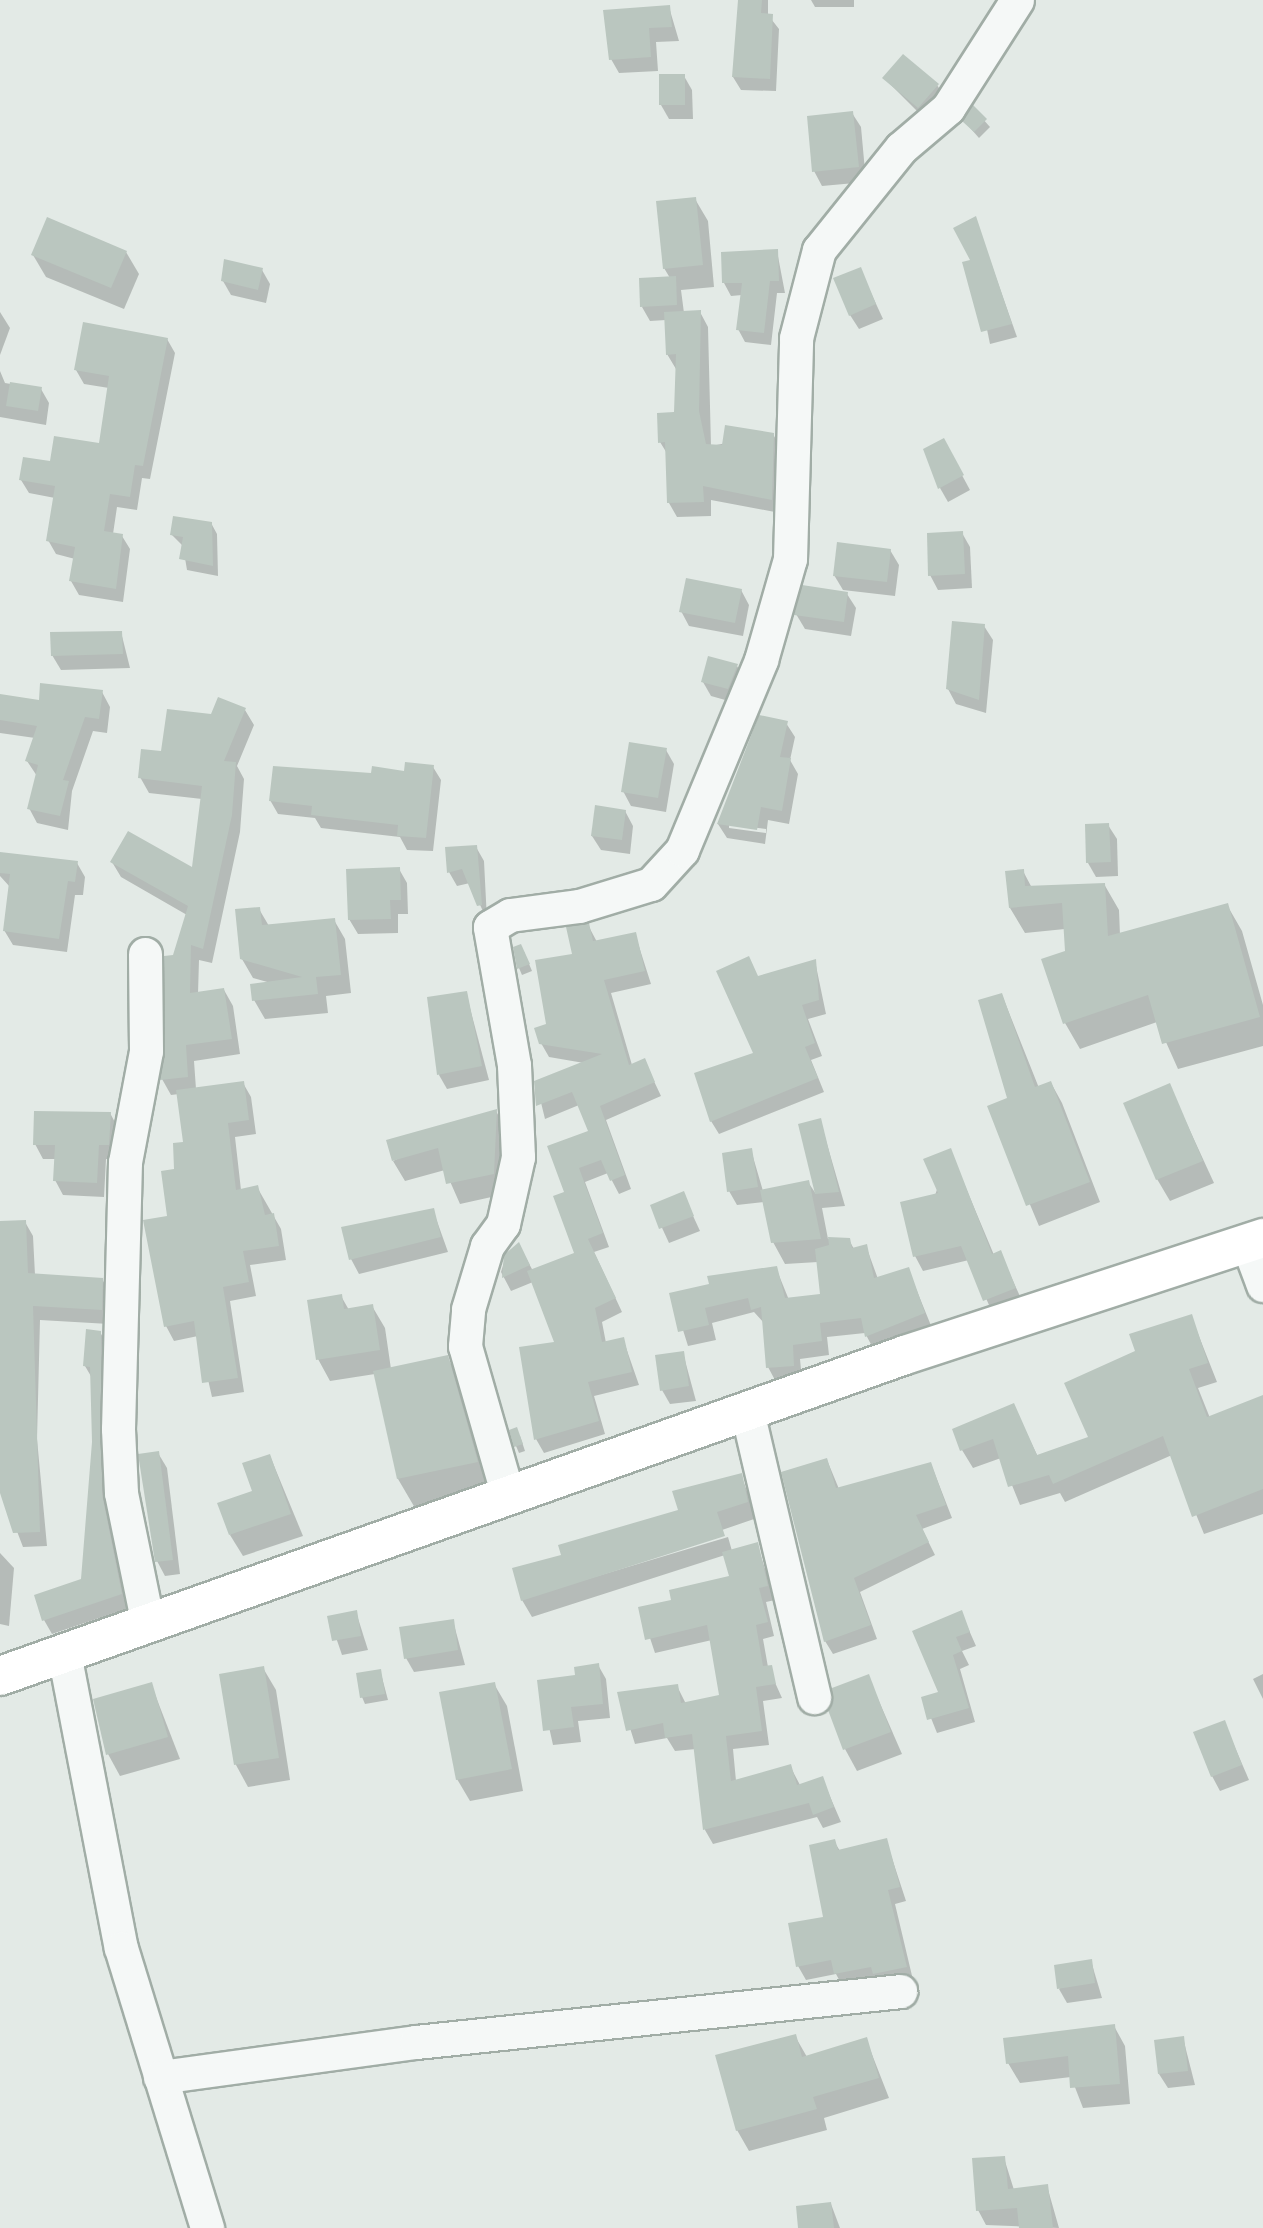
<!DOCTYPE html>
<style>
body{margin:0}
#map{position:relative;width:1263px;height:2228px;overflow:hidden;background:#e3eae6;font-family:"PT Sans",sans-serif}
div>[style]{position:absolute}
[style*='--x']{left:calc(var(--x)*1px);top:calc(var(--y)*1px);width:calc(var(--w)*1px);rotate:calc(var(--a)*1deg)}
.shadow>*{inset:0;background:#0003}
.building>*{inset:0;background:#bac6bf}
.roads{filter:drop-shadow(2px 0 #a1ada6) drop-shadow(-2px 0 #a1ada6) drop-shadow(0 2px #a1ada6) drop-shadow(0 -2px #a1ada6)}
.minor>*{height:33px;margin:-16.5px;padding:0 16.5px;transform-origin:16.5px;border-radius:16.5px;background:#f5f8f7}
.major>*{height:38px;margin:-19px;padding:0 19px;transform-origin:19px;border-radius:19px;background:#fff}
span{translate:-50% -50%;white-space:nowrap;text-align:center;line-height:1.15;-webkit-text-stroke:6px #f2f7f4;paint-order:stroke}
</style>
<div id="map">
<div class="shadow">
<div style="clip-path:polygon(739px 0,768px 0,768px 15px,779px 29px,776px 91px,741px 90px,733px 77px)"></div>
<div style="clip-path:polygon(811px 0,854px 0,854px 7px,815px 7px)"></div>
<div style="clip-path:polygon(669px 7px,679px 41px,656px 42px,658px 71px,619px 73px,611px 59px)"></div>
<div style="clip-path:polygon(684px 76px,692px 90px,693px 119px,669px 119px,661px 105px)"></div>
<div style="clip-path:polygon(884px 78px,937px 85px,946px 99px,927px 121px)"></div>
<div style="clip-path:polygon(973px 108px,990px 127px,979px 138px,964px 121px)"></div>
<div style="clip-path:polygon(852px 113px,861px 127px,866px 182px,822px 186px,814px 171px)"></div>
<div style="clip-path:polygon(695px 199px,708px 221px,714px 287px,681px 290px,684px 313px,700px 312px,708px 327px,711px 446px,773px 434px,781px 449px,780px 513px,711px 500px,711px 516px,677px 517px,669px 503px,668px 455px,660px 442px,676px 414px,676px 369px,667px 354px,666px 320px,650px 321px,642px 307px,670px 278px,664px 268px)"></div>
<div style="clip-path:polygon(975px 218px,1017px 337px,990px 344px,973px 261px)"></div>
<div style="clip-path:polygon(777px 251px,785px 293px,777px 293px,771px 345px,745px 342px,738px 329px,742px 295px,731px 296px,724px 283px)"></div>
<div style="clip-path:polygon(126px 252px,139px 274px,124px 309px,46px 277px,33px 255px)"></div>
<div style="clip-path:polygon(860px 269px,883px 319px,859px 329px,850px 315px)"></div>
<div style="clip-path:polygon(262px 270px,270px 284px,266px 303px,231px 295px,223px 281px)"></div>
<div style="clip-path:polygon(0 312px,10px 328px,0 355px)"></div>
<div style="clip-path:polygon(167px 339px,175px 353px,150px 479px,142px 478px,137px 510px,117px 507px,113px 534px,122px 536px,130px 549px,123px 602px,79px 595px,71px 581px,75px 559px,56px 554px,48px 540px,55px 498px,29px 493px,21px 480px,101px 445px,109px 388px,84px 384px,76px 370px)"></div>
<div style="clip-path:polygon(0 371px,5px 383px,41px 389px,49px 403px,46px 425px,0 417px)"></div>
<div style="clip-path:polygon(943px 440px,970px 490px,948px 502px,940px 488px)"></div>
<div style="clip-path:polygon(211px 523px,217px 534px,218px 576px,187px 570px,183px 546px,172px 535px)"></div>
<div style="clip-path:polygon(962px 533px,970px 547px,972px 588px,938px 590px,930px 575px)"></div>
<div style="clip-path:polygon(890px 550px,899px 565px,895px 596px,843px 590px,834px 575px)"></div>
<div style="clip-path:polygon(741px 590px,749px 605px,743px 636px,689px 626px,681px 611px)"></div>
<div style="clip-path:polygon(847px 594px,856px 608px,851px 636px,805px 629px,796px 614px)"></div>
<div style="clip-path:polygon(984px 626px,993px 640px,986px 713px,956px 704px,948px 689px)"></div>
<div style="clip-path:polygon(121px 632px,130px 668px,61px 670px,52px 655px)"></div>
<div style="clip-path:polygon(737px 666px,745px 680px,736px 703px,711px 696px,703px 682px)"></div>
<div style="clip-path:polygon(102px 692px,110px 707px,107px 733px,93px 731px,72px 791px,68px 830px,37px 823px,29px 808px,37px 776px,27px 761px,35px 738px,0 733px,0 696px,41px 702px)"></div>
<div style="clip-path:polygon(245px 710px,254px 725px,237px 766px,244px 779px,240px 832px,212px 963px,199px 960px,198px 994px,224px 990px,233px 1006px,240px 1054px,194px 1061px,196px 1089px,243px 1083px,251px 1097px,256px 1134px,235px 1137px,241px 1190px,257px 1187px,281px 1229px,286px 1260px,250px 1265px,256px 1296px,230px 1301px,244px 1392px,212px 1397px,198px 1336px,174px 1341px,166px 1326px,169px 1217px,185px 1143px,179px 1094px,171px 1095px,162px 1079px,175px 956px,187px 915px,121px 877px,112px 862px,193px 870px,202px 799px,149px 793px,140px 777px,212px 716px)"></div>
<div style="clip-path:polygon(evenodd,760px 717px,786px 723px,795px 737px,790px 760px,798px 774px,789px 824px,768px 820px,765px 844px,727px 838px,718px 824px,760px 717px,729px 824px,766px 829px,766px 833px,729px 828px,729px 824px)"></div>
<div style="clip-path:polygon(666px 750px,674px 764px,666px 812px,631px 806px,623px 791px)"></div>
<div style="clip-path:polygon(433px 767px,441px 780px,433px 851px,407px 850px,400px 837px,321px 828px,315px 818px,278px 814px,270px 800px)"></div>
<div style="clip-path:polygon(625px 811px,633px 826px,630px 854px,601px 850px,592px 836px)"></div>
<div style="clip-path:polygon(1108px 825px,1117px 839px,1118px 876px,1096px 877px,1088px 863px)"></div>
<div style="clip-path:polygon(476px 847px,484px 861px,487px 920px,470px 883px,457px 886px,449px 872px)"></div>
<div style="clip-path:polygon(0 854px,77px 863px,85px 877px,83px 895px,75px 895px,67px 952px,13px 945px,4px 930px,10px 887px,0 876px)"></div>
<div style="clip-path:polygon(399px 869px,407px 883px,408px 914px,398px 914px,398px 933px,358px 934px,349px 919px)"></div>
<div style="clip-path:polygon(1023px 871px,1032px 888px,1104px 884px,1119px 910px,1120px 935px,1227px 905px,1242px 931px,1263px 1005px,1263px 1046px,1178px 1069px,1157px 1022px,1080px 1049px,1065px 1023px,1065px 929px,1025px 933px,1010px 908px)"></div>
<div style="clip-path:polygon(259px 909px,269px 926px,334px 920px,345px 939px,351px 993px,326px 996px,328px 1013px,265px 1019px,254px 1000px,271px 983px,253px 978px,242px 959px)"></div>
<div style="clip-path:polygon(588px 925px,597px 942px,635px 934px,651px 984px,611px 993px,632px 1065px,644px 1060px,661px 1096px,606px 1120px,631px 1189px,619px 1194px,608px 1173px,585px 1182px,609px 1247px,594px 1252px,622px 1312px,602px 1322px,606px 1343px,623px 1339px,639px 1385px,594px 1396px,605px 1434px,544px 1453px,536px 1439px,556px 1344px,533px 1282px,511px 1291px,501px 1272px,506px 1256px,526px 1258px,533px 1271px,576px 1254px,567px 1193px,591px 1132px,579px 1105px,545px 1119px,536px 1082px,584px 1063px,549px 1057px,541px 1043px)"></div>
<div style="clip-path:polygon(524px 952px,532px 971px,522px 975px,519px 968px)"></div>
<div style="clip-path:polygon(815px 961px,826px 1014px,808px 1019px,822px 1056px,811px 1060px,824px 1092px,719px 1134px,711px 1121px,756px 1054px,759px 978px)"></div>
<div style="clip-path:polygon(466px 993px,489px 1080px,447px 1089px,439px 1075px)"></div>
<div style="clip-path:polygon(1002px 995px,1039px 1088px,1051px 1083px,1062px 1103px,1100px 1202px,1039px 1226px,989px 1107px,1009px 1099px)"></div>
<div style="clip-path:polygon(1169px 1085px,1214px 1183px,1170px 1201px,1157px 1179px)"></div>
<div style="clip-path:polygon(496px 1111px,507px 1131px,505px 1194px,460px 1204px,445px 1170px,405px 1181px,393px 1161px)"></div>
<div style="clip-path:polygon(110px 1113px,118px 1128px,116px 1159px,106px 1159px,104px 1197px,63px 1195px,55px 1180px,56px 1159px,43px 1159px,35px 1144px)"></div>
<div style="clip-path:polygon(820px 1120px,845px 1206px,822px 1208px,828px 1239px,849px 1240px,854px 1249px,866px 1246px,878px 1279px,908px 1269px,932px 1328px,874px 1350px,865px 1333px,827px 1337px,829px 1355px,800px 1359px,802px 1380px,776px 1382px,768px 1367px,764px 1323px,754px 1312px,712px 1323px,716px 1340px,688px 1346px,672px 1295px,776px 1268px,789px 1300px,822px 1296px,818px 1262px,785px 1264px,773px 1242px,764px 1202px,737px 1205px,729px 1191px,751px 1150px,763px 1191px,808px 1182px,816px 1194px,800px 1125px)"></div>
<div style="clip-path:polygon(950px 1150px,994px 1255px,1000px 1252px,1023px 1303px,993px 1314px,969px 1260px,923px 1271px,915px 1256px)"></div>
<div style="clip-path:polygon(683px 1194px,700px 1231px,669px 1243px,652px 1206px)"></div>
<div style="clip-path:polygon(433px 1210px,448px 1252px,359px 1274px,351px 1259px)"></div>
<div style="clip-path:polygon(25px 1222px,33px 1236px,35px 1275px,102px 1279px,110px 1294px,109px 1324px,40px 1320px,37px 1439px,47px 1546px,23px 1547px,0 1487px,0 1223px)"></div>
<div style="clip-path:polygon(341px 1296px,349px 1310px,372px 1306px,385px 1328px,391px 1369px,447px 1357px,463px 1386px,493px 1491px,415px 1508px,398px 1479px,375px 1374px,330px 1381px,318px 1359px)"></div>
<div style="clip-path:polygon(1191px 1316px,1217px 1382px,1198px 1388px,1210px 1418px,1263px 1397px,1263px 1514px,1204px 1534px,1172px 1455px,1065px 1502px,1060px 1493px,1020px 1505px,1001px 1458px,973px 1468px,962px 1450px,1013px 1405px,1038px 1457px,1090px 1438px,1137px 1352px)"></div>
<div style="clip-path:polygon(100px 1332px,108px 1346px,129px 1608px,52px 1634px,44px 1620px,82px 1580px,94px 1442px,92px 1378px,85px 1366px)"></div>
<div style="clip-path:polygon(683px 1353px,696px 1401px,670px 1404px,662px 1390px)"></div>
<div style="clip-path:polygon(520px 1436px,525px 1451px,519px 1453px,516px 1446px)"></div>
<div style="clip-path:polygon(158px 1453px,167px 1468px,180px 1574px,165px 1576px,157px 1561px)"></div>
<div style="clip-path:polygon(270px 1456px,303px 1536px,243px 1556px,230px 1535px)"></div>
<div style="clip-path:polygon(827px 1460px,839px 1489px,931px 1464px,952px 1518px,922px 1529px,935px 1555px,860px 1592px,877px 1639px,833px 1654px,825px 1641px)"></div>
<div style="clip-path:polygon(741px 1475px,757px 1518px,524px 1598px,728px 1537px,732px 1551px,757px 1544px,775px 1600px,766px 1602px,774px 1636px,763px 1639px,768px 1667px,782px 1698px,763px 1701px,769px 1745px,733px 1749px,736px 1781px,790px 1766px,800px 1785px,822px 1778px,841px 1822px,823px 1828px,817px 1817px,713px 1844px,705px 1830px,696px 1749px,675px 1751px,667px 1738px,635px 1744px,619px 1693px,677px 1686px,686px 1704px,721px 1697px,712px 1640px,655px 1653px,640px 1608px,673px 1601px,671px 1591px,731px 1577px,725px 1555px,532px 1617px,522px 1600px,514px 1569px,563px 1556px,561px 1546px,680px 1511px,674px 1493px)"></div>
<div style="clip-path:polygon(0 1553px,14px 1568px,9px 1626px,0 1624px)"></div>
<div style="clip-path:polygon(356px 1612px,368px 1650px,342px 1655px,329px 1617px)"></div>
<div style="clip-path:polygon(961px 1612px,976px 1646px,962px 1651px,969px 1665px,960px 1669px,975px 1722px,937px 1733px,923px 1698px,941px 1693px)"></div>
<div style="clip-path:polygon(453px 1621px,465px 1665px,414px 1672px,406px 1658px)"></div>
<div style="clip-path:polygon(598px 1665px,606px 1679px,610px 1718px,578px 1721px,581px 1742px,553px 1745px,539px 1682px,577px 1677px)"></div>
<div style="clip-path:polygon(263px 1668px,276px 1690px,290px 1780px,248px 1787px,236px 1765px,221px 1675px)"></div>
<div style="clip-path:polygon(380px 1670px,388px 1700px,365px 1704px,362px 1697px)"></div>
<div style="clip-path:polygon(1263px 1674px,1263px 1699px,1253px 1679px)"></div>
<div style="clip-path:polygon(868px 1676px,902px 1754px,857px 1771px,845px 1749px)"></div>
<div style="clip-path:polygon(151px 1684px,180px 1759px,120px 1776px,108px 1754px)"></div>
<div style="clip-path:polygon(494px 1684px,507px 1706px,523px 1791px,470px 1801px,457px 1779px)"></div>
<div style="clip-path:polygon(1224px 1722px,1249px 1780px,1220px 1791px,1212px 1776px)"></div>
<div style="clip-path:polygon(886px 1840px,906px 1901px,895px 1904px,913px 1980px,883px 1988px,843px 1987px,836px 1974px,806px 1980px,798px 1966px,825px 1918px,834px 1841px,840px 1851px)"></div>
<div style="clip-path:polygon(1091px 1961px,1102px 1998px,1067px 2003px,1059px 1989px)"></div>
<div style="clip-path:polygon(1114px 2026px,1125px 2046px,1130px 2104px,1083px 2108px,1071px 2077px,1020px 2083px,1008px 2063px)"></div>
<div style="clip-path:polygon(795px 2036px,807px 2057px,866px 2039px,889px 2098px,824px 2118px,827px 2130px,749px 2151px,737px 2130px)"></div>
<div style="clip-path:polygon(1183px 2038px,1195px 2085px,1168px 2088px,1159px 2074px)"></div>
<div style="clip-path:polygon(1004px 2158px,1014px 2190px,1047px 2186px,1059px 2228px,986px 2225px,978px 2210px)"></div>
<div style="clip-path:polygon(831px 2204px,840px 2228px,800px 2228px)"></div>
</div>
<div class="building">
<div style="clip-path:polygon(738px 0,762px 0,761px 13px,773px 14px,770px 79px,732px 77px)"></div>
<div style="clip-path:polygon(670px 5px,672px 27px,649px 28px,651px 57px,609px 60px,603px 10px)"></div>
<div style="clip-path:polygon(903px 54px,939px 84px,918px 108px,882px 78px)"></div>
<div style="clip-path:polygon(659px 74px,685px 74px,685px 105px,659px 105px)"></div>
<div style="clip-path:polygon(973px 105px,987px 119px,974px 132px,962px 121px)"></div>
<div style="clip-path:polygon(853px 111px,859px 167px,812px 172px,807px 116px)"></div>
<div style="clip-path:polygon(696px 197px,703px 265px,663px 269px,656px 201px)"></div>
<div style="clip-path:polygon(976px 216px,1012px 324px,981px 332px,962px 262px,970px 260px,953px 228px)"></div>
<div style="clip-path:polygon(47px 217px,127px 251px,111px 288px,31px 255px)"></div>
<div style="clip-path:polygon(778px 249px,779px 281px,770px 281px,764px 333px,736px 330px,742px 283px,722px 283px,721px 252px)"></div>
<div style="clip-path:polygon(224px 259px,263px 268px,258px 290px,221px 281px)"></div>
<div style="clip-path:polygon(861px 267px,876px 304px,849px 316px,833px 278px)"></div>
<div style="clip-path:polygon(676px 276px,677px 305px,640px 307px,639px 278px)"></div>
<div style="clip-path:polygon(701px 310px,699px 411px,706px 444px,722px 445px,725px 425px,774px 433px,772px 500px,703px 486px,704px 502px,667px 503px,665px 442px,658px 443px,657px 413px,674px 412px,676px 354px,666px 355px,664px 312px)"></div>
<div style="clip-path:polygon(83px 322px,168px 338px,143px 466px,135px 465px,130px 497px,110px 494px,104px 531px,123px 534px,116px 589px,69px 581px,75px 547px,46px 541px,55px 486px,19px 480px,23px 457px,50px 461px,54px 436px,99px 443px,109px 376px,74px 370px)"></div>
<div style="clip-path:polygon(10px 382px,42px 387px,38px 411px,6px 406px)"></div>
<div style="clip-path:polygon(944px 438px,964px 475px,938px 489px,923px 449px)"></div>
<div style="clip-path:polygon(173px 516px,212px 522px,213px 566px,179px 559px,183px 537px,170px 535px)"></div>
<div style="clip-path:polygon(963px 531px,965px 574px,928px 576px,927px 533px)"></div>
<div style="clip-path:polygon(837px 542px,891px 549px,887px 582px,833px 576px)"></div>
<div style="clip-path:polygon(686px 578px,742px 589px,735px 623px,679px 612px)"></div>
<div style="clip-path:polygon(802px 585px,848px 592px,844px 622px,794px 615px)"></div>
<div style="clip-path:polygon(952px 621px,985px 624px,979px 700px,946px 689px)"></div>
<div style="clip-path:polygon(122px 631px,123px 654px,51px 656px,50px 632px)"></div>
<div style="clip-path:polygon(708px 656px,738px 664px,728px 689px,701px 682px)"></div>
<div style="clip-path:polygon(40px 683px,103px 690px,99px 719px,85px 717px,63px 780px,69px 781px,60px 816px,27px 809px,38px 765px,25px 761px,37px 726px,0 720px,0 694px,39px 700px)"></div>
<div style="clip-path:polygon(218px 697px,246px 708px,224px 761px,236px 762px,232px 815px,203px 949px,191px 945px,190px 993px,224px 988px,232px 1039px,186px 1045px,188px 1077px,160px 1080px,164px 956px,173px 955px,188px 906px,110px 862px,128px 831px,192px 867px,202px 786px,138px 778px,141px 749px,161px 751px,167px 709px,211px 714px)"></div>
<div style="clip-path:polygon(759px 715px,788px 721px,780px 757px,791px 758px,782px 811px,761px 807px,757px 830px,717px 824px)"></div>
<div style="clip-path:polygon(629px 742px,667px 748px,658px 798px,621px 792px)"></div>
<div style="clip-path:polygon(405px 762px,434px 765px,426px 838px,397px 836px,398px 825px,311px 815px,312px 806px,269px 801px,273px 766px,371px 773px,372px 766px,404px 771px)"></div>
<div style="clip-path:polygon(595px 805px,626px 810px,622px 840px,591px 836px)"></div>
<div style="clip-path:polygon(1109px 823px,1111px 862px,1086px 863px,1085px 824px)"></div>
<div style="clip-path:polygon(477px 845px,482px 905px,477px 906px,462px 869px,447px 873px,445px 847px)"></div>
<div style="clip-path:polygon(0 852px,78px 861px,75px 882px,68px 881px,59px 939px,3px 931px,10px 874px,0 873px)"></div>
<div style="clip-path:polygon(400px 867px,401px 900px,390px 900px,391px 919px,348px 920px,346px 869px)"></div>
<div style="clip-path:polygon(1024px 869px,1025px 886px,1105px 883px,1108px 936px,1228px 903px,1260px 1017px,1162px 1044px,1148px 995px,1063px 1024px,1041px 959px,1065px 951px,1062px 903px,1009px 908px,1005px 871px)"></div>
<div style="clip-path:polygon(260px 907px,262px 925px,335px 918px,341px 975px,316px 977px,318px 994px,252px 1001px,250px 984px,302px 977px,240px 959px,235px 909px)"></div>
<div style="clip-path:polygon(589px 923px,593px 941px,636px 932px,645px 971px,604px 980px,629px 1065px,645px 1058px,655px 1082px,600px 1106px,625px 1175px,610px 1181px,601px 1160px,579px 1168px,603px 1233px,588px 1239px,616px 1298px,595px 1308px,602px 1342px,624px 1337px,632px 1372px,588px 1382px,599px 1421px,534px 1440px,519px 1347px,554px 1342px,527px 1271px,574px 1253px,553px 1196px,564px 1192px,547px 1146px,588px 1131px,572px 1092px,536px 1106px,534px 1081px,602px 1054px,539px 1044px,534px 1028px,546px 1024px,535px 960px,572px 954px,566px 927px)"></div>
<div style="clip-path:polygon(521px 944px,530px 964px,517px 969px,513px 947px)"></div>
<div style="clip-path:polygon(749px 956px,758px 976px,816px 959px,819px 1000px,802px 1005px,815px 1043px,805px 1047px,818px 1078px,710px 1122px,694px 1073px,753px 1053px,716px 971px)"></div>
<div style="clip-path:polygon(467px 991px,482px 1066px,437px 1075px,427px 997px)"></div>
<div style="clip-path:polygon(1002px 993px,1035px 1087px,1051px 1081px,1090px 1182px,1026px 1206px,987px 1106px,1007px 1098px,978px 1000px)"></div>
<div style="clip-path:polygon(244px 1081px,249px 1120px,228px 1123px,236px 1190px,258px 1185px,265px 1215px,274px 1213px,279px 1246px,243px 1251px,249px 1282px,223px 1287px,238px 1378px,202px 1383px,194px 1321px,164px 1327px,143px 1220px,167px 1216px,161px 1171px,174px 1169px,173px 1143px,183px 1142px,176px 1090px)"></div>
<div style="clip-path:polygon(1170px 1083px,1203px 1161px,1156px 1180px,1123px 1103px)"></div>
<div style="clip-path:polygon(497px 1109px,494px 1174px,446px 1184px,438px 1148px,392px 1161px,386px 1140px)"></div>
<div style="clip-path:polygon(34px 1111px,111px 1112px,109px 1145px,99px 1145px,97px 1183px,53px 1181px,55px 1145px,33px 1145px)"></div>
<div style="clip-path:polygon(821px 1118px,839px 1192px,815px 1194px,798px 1124px)"></div>
<div style="clip-path:polygon(752px 1148px,758px 1187px,727px 1192px,722px 1153px)"></div>
<div style="clip-path:polygon(951px 1148px,992px 1254px,1001px 1250px,1016px 1288px,983px 1301px,961px 1246px,913px 1257px,900px 1202px,938px 1193px,923px 1159px)"></div>
<div style="clip-path:polygon(809px 1180px,821px 1239px,771px 1243px,760px 1190px)"></div>
<div style="clip-path:polygon(684px 1191px,694px 1216px,659px 1229px,650px 1205px)"></div>
<div style="clip-path:polygon(434px 1208px,441px 1237px,349px 1260px,341px 1227px)"></div>
<div style="clip-path:polygon(26px 1220px,28px 1273px,103px 1278px,102px 1310px,33px 1306px,40px 1532px,13px 1533px,0 1493px,0 1221px)"></div>
<div style="clip-path:polygon(828px 1237px,850px 1238px,852px 1248px,867px 1244px,874px 1278px,909px 1267px,925px 1313px,865px 1337px,861px 1318px,820px 1323px,822px 1341px,793px 1345px,794px 1366px,766px 1368px,761px 1307px,751px 1310px,748px 1298px,705px 1308px,709px 1325px,678px 1332px,669px 1293px,709px 1284px,707px 1276px,777px 1266px,785px 1298px,820px 1294px,815px 1249px,829px 1245px)"></div>
<div style="clip-path:polygon(519px 1242px,530px 1265px,502px 1278px,504px 1255px)"></div>
<div style="clip-path:polygon(342px 1294px,344px 1309px,373px 1304px,380px 1350px,316px 1360px,307px 1300px)"></div>
<div style="clip-path:polygon(1192px 1314px,1208px 1363px,1189px 1369px,1207px 1417px,1263px 1395px,1263px 1489px,1192px 1517px,1163px 1436px,1053px 1484px,1049px 1475px,1008px 1487px,993px 1439px,960px 1451px,952px 1429px,1014px 1403px,1037px 1455px,1088px 1437px,1064px 1383px,1135px 1351px,1129px 1334px)"></div>
<div style="clip-path:polygon(86px 1329px,101px 1331px,102px 1494px,122px 1594px,42px 1621px,34px 1595px,81px 1579px,92px 1442px,90px 1367px,83px 1366px)"></div>
<div style="clip-path:polygon(684px 1351px,689px 1386px,660px 1391px,655px 1355px)"></div>
<div style="clip-path:polygon(448px 1355px,478px 1462px,397px 1479px,373px 1371px)"></div>
<div style="clip-path:polygon(517px 1427px,523px 1444px,514px 1447px,509px 1430px)"></div>
<div style="clip-path:polygon(159px 1451px,173px 1560px,155px 1562px,138px 1454px)"></div>
<div style="clip-path:polygon(270px 1454px,291px 1514px,229px 1535px,217px 1503px,252px 1491px,242px 1463px)"></div>
<div style="clip-path:polygon(827px 1458px,836px 1488px,931px 1462px,946px 1505px,916px 1515px,929px 1542px,854px 1578px,871px 1625px,824px 1642px,781px 1472px)"></div>
<div style="clip-path:polygon(742px 1473px,748px 1502px,717px 1512px,725px 1536px,521px 1601px,512px 1568px,561px 1555px,558px 1545px,678px 1510px,672px 1491px)"></div>
<div style="clip-path:polygon(758px 1542px,768px 1586px,759px 1588px,768px 1622px,756px 1625px,763px 1666px,772px 1665px,776px 1684px,756px 1687px,762px 1731px,726px 1736px,731px 1781px,791px 1764px,797px 1785px,823px 1776px,834px 1807px,813px 1815px,809px 1803px,703px 1830px,692px 1734px,665px 1738px,663px 1723px,626px 1731px,617px 1692px,678px 1684px,681px 1703px,719px 1695px,707px 1625px,645px 1640px,638px 1607px,671px 1600px,669px 1590px,729px 1576px,722px 1552px)"></div>
<div style="clip-path:polygon(357px 1610px,361px 1636px,332px 1641px,327px 1616px)"></div>
<div style="clip-path:polygon(962px 1610px,970px 1632px,956px 1637px,962px 1651px,953px 1655px,969px 1708px,927px 1720px,921px 1697px,938px 1692px,912px 1631px)"></div>
<div style="clip-path:polygon(454px 1619px,458px 1650px,404px 1659px,399px 1627px)"></div>
<div style="clip-path:polygon(599px 1663px,603px 1704px,571px 1707px,574px 1727px,543px 1731px,537px 1680px,575px 1675px,574px 1667px)"></div>
<div style="clip-path:polygon(264px 1666px,279px 1758px,234px 1765px,219px 1674px)"></div>
<div style="clip-path:polygon(381px 1669px,385px 1694px,360px 1698px,356px 1673px)"></div>
<div style="clip-path:polygon(869px 1674px,891px 1732px,843px 1750px,828px 1710px,832px 1688px)"></div>
<div style="clip-path:polygon(152px 1682px,168px 1737px,106px 1755px,93px 1699px)"></div>
<div style="clip-path:polygon(495px 1682px,512px 1769px,456px 1780px,439px 1692px)"></div>
<div style="clip-path:polygon(1225px 1720px,1242px 1765px,1211px 1777px,1193px 1732px)"></div>
<div style="clip-path:polygon(887px 1838px,900px 1887px,888px 1890px,907px 1967px,873px 1974px,871px 1967px,834px 1974px,831px 1960px,796px 1967px,788px 1923px,823px 1917px,809px 1845px,835px 1839px,838px 1850px)"></div>
<div style="clip-path:polygon(1092px 1959px,1095px 1983px,1057px 1989px,1054px 1965px)"></div>
<div style="clip-path:polygon(1115px 2024px,1120px 2084px,1070px 2088px,1068px 2056px,1006px 2064px,1003px 2038px)"></div>
<div style="clip-path:polygon(796px 2034px,802px 2057px,867px 2037px,879px 2078px,813px 2097px,817px 2109px,736px 2131px,715px 2055px)"></div>
<div style="clip-path:polygon(1184px 2036px,1188px 2071px,1158px 2074px,1154px 2040px)"></div>
<div style="clip-path:polygon(1005px 2156px,1008px 2189px,1048px 2184px,1053px 2228px,1019px 2228px,1017px 2208px,976px 2211px,972px 2158px)"></div>
<div style="clip-path:polygon(831px 2202px,834px 2228px,798px 2228px,796px 2206px)"></div>
</div>
<div class="roads">
<div class="minor">
<div style="--x:145;--y:954;--w:97;--a:89.4"></div>
<div style="--x:146;--y:1051;--w:113;--a:100.7"></div>
<div style="--x:125;--y:1162;--w:267;--a:91.5"></div>
<div style="--x:118;--y:1429;--w:64;--a:87.3"></div>
<div style="--x:121;--y:1493;--w:134;--a:78.4"></div>
<div style="--x:1247;--y:1242;--w:46;--a:69.6"></div>
<div style="--x:747;--y:1411;--w:294;--a:76.8"></div>
<div style="--x:508;--y:1496;--w:156;--a:-106"></div>
<div style="--x:465;--y:1346;--w:37;--a:-85"></div>
<div style="--x:468;--y:1309;--w:66;--a:-73.2"></div>
<div style="--x:487;--y:1246;--w:27;--a:-54"></div>
<div style="--x:503;--y:1224;--w:69;--a:-77.4"></div>
<div style="--x:518;--y:1157;--w:92;--a:-92.5"></div>
<div style="--x:514;--y:1065;--w:140;--a:-99.9"></div>
<div style="--x:490;--y:927;--w:23;--a:-31"></div>
<div style="--x:510;--y:915;--w:70;--a:-7.4"></div>
<div style="--x:579;--y:906;--w:75;--a:-17"></div>
<div style="--x:651;--y:884;--w:46;--a:-47.6"></div>
<div style="--x:682;--y:850;--w:206;--a:-67.4"></div>
<div style="--x:761;--y:660;--w:105;--a:-74"></div>
<div style="--x:790;--y:559;--w:221;--a:-88.4"></div>
<div style="--x:796;--y:338;--w:91;--a:-75.4"></div>
<div style="--x:819;--y:250;--w:131;--a:-51.2"></div>
<div style="--x:901;--y:148;--w:62;--a:-40.4"></div>
<div style="--x:948;--y:108;--w:128;--a:-57.4"></div>
<div style="--x:64;--y:1653;--w:300;--a:79.1"></div>
<div style="--x:121;--y:1948;--w:293;--a:72.9"></div>
<div style="--x:160;--y:2077;--w:258;--a:-7.8"></div>
<div style="--x:416;--y:2042;--w:487;--a:-6"></div>
</div>
<div class="major">
<div style="--x:0;--y:1676;--w:960;--a:-19.53"></div>
<div style="--x:905;--y:1355;--w:377;--a:-18.1"></div>
</div>
</div>
</div>
